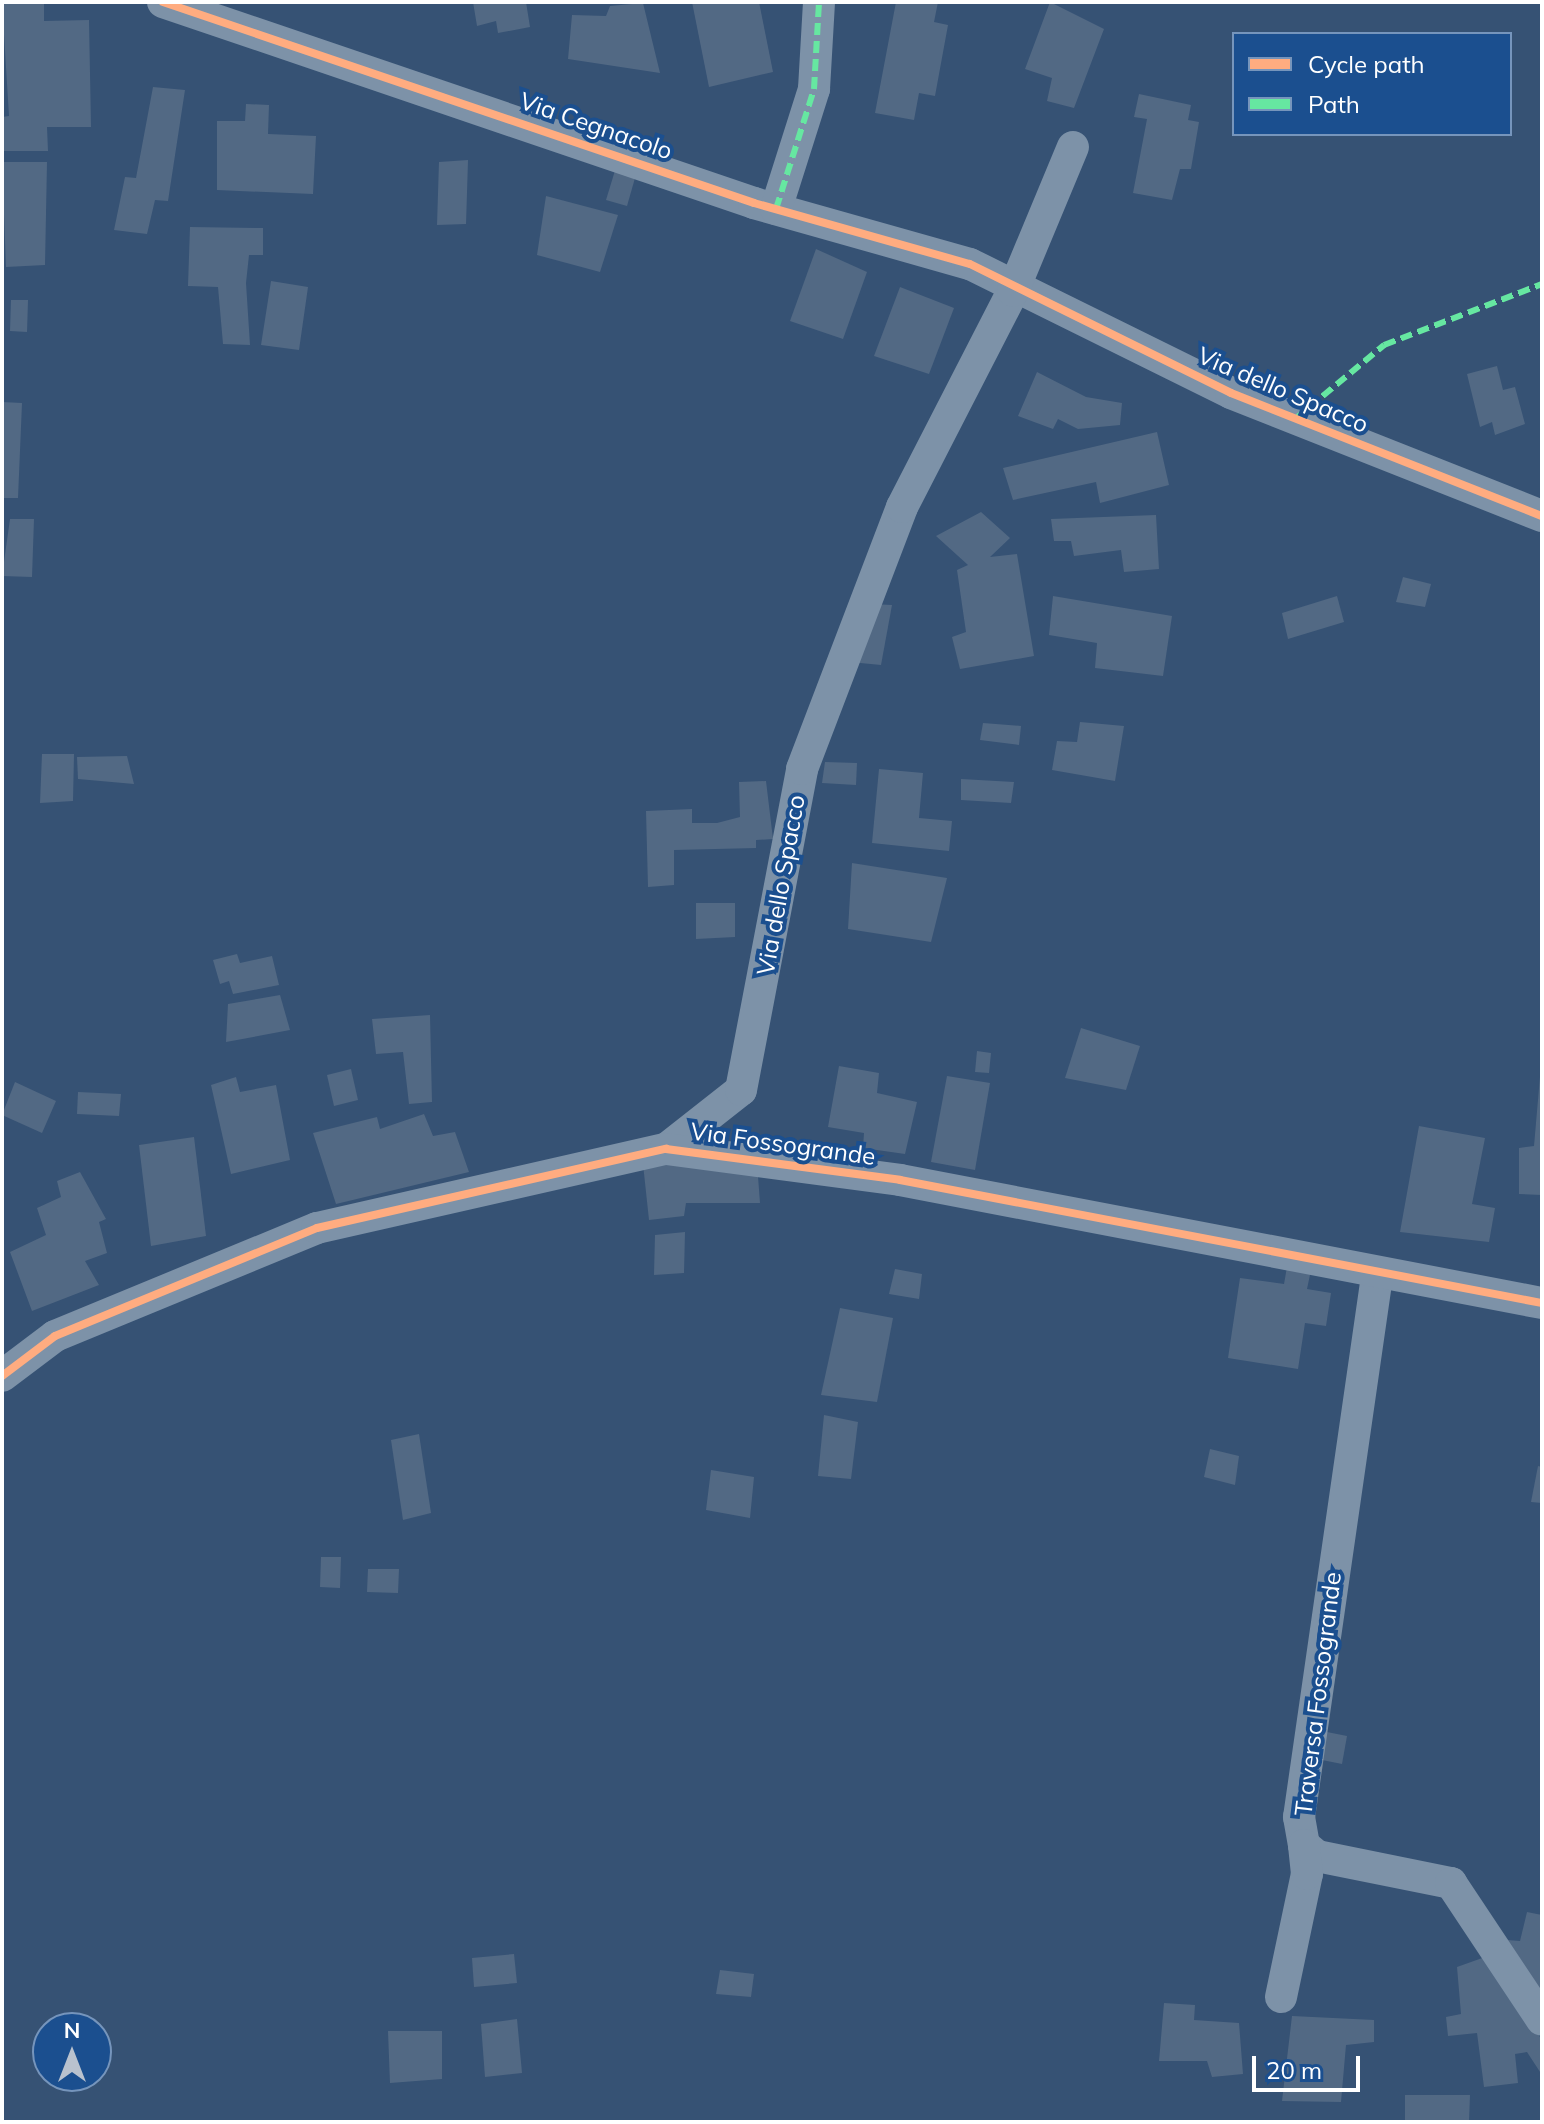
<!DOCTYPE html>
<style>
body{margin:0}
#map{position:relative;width:1544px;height:2124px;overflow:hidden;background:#365274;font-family:Mulish,sans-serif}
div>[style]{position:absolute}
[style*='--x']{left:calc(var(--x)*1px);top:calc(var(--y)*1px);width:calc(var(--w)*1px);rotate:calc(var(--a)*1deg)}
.building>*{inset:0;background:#526984}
.minor>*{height:32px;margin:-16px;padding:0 16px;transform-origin:16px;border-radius:16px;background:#7d92a8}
.quiet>*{height:6px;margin-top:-3px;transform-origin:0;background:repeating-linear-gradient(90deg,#66e7a1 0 12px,transparent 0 18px)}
.cycleway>*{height:8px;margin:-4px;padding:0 4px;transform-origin:4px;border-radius:4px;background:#ffac80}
span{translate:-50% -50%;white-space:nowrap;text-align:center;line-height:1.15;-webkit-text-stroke:8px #1b4f8f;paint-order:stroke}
.street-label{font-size:24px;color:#fff}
.frame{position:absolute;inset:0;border:4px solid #fff;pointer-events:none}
.legend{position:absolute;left:1232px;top:32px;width:280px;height:104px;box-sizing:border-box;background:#1b4f8f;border:2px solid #7695bc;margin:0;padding:10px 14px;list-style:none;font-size:24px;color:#fff}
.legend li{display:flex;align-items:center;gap:16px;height:40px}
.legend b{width:40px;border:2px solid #7695bc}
.north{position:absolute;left:32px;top:2012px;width:80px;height:80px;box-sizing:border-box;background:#1b4f8f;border:2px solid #7695bc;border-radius:50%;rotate:0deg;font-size:22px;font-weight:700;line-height:32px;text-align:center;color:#fff}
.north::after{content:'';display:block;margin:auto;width:28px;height:36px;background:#b9c2ce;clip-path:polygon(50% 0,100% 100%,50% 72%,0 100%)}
.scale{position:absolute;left:1252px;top:2056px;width:108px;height:36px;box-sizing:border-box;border:4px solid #fff;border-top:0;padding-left:10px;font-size:24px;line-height:28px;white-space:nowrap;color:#fff;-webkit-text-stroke:6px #1b4f8f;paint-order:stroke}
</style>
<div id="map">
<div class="building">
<div style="clip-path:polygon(2px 2px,44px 2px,44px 21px,89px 20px,91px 127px,47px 127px,48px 151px,2px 151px,2px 117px,9px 116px)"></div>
<div style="clip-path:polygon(473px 2px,526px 2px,530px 27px,498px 33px,496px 21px,477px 26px)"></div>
<div style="clip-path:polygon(692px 2px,759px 2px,773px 72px,709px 87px)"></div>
<div style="clip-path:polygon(896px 2px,938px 2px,934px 22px,948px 25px,935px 96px,919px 93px,914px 120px,875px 113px)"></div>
<div style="clip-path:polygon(1050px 2px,1104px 29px,1074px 108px,1047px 101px,1052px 78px,1025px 69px)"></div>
<div style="clip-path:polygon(643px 3px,660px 73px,568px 59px,572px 15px,606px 16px,610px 6px)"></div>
<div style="clip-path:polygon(153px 87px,185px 90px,168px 201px,155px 200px,147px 234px,114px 230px,125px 177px,136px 178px)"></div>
<div style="clip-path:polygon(1139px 94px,1191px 105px,1188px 120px,1199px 122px,1191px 169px,1180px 169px,1172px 200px,1133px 193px,1147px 119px,1134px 117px)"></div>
<div style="clip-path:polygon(246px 104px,269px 105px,268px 134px,316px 136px,313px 194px,217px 190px,217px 121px,245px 121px)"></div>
<div style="clip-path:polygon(468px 160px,466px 224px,437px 225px,439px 162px)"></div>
<div style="clip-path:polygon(2px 162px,47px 162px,45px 265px,6px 267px)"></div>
<div style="clip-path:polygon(617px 164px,637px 171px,627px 206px,606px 200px)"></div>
<div style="clip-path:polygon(546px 196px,618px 215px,600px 272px,537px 255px)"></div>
<div style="clip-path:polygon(190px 227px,263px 228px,263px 255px,249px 255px,246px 283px,250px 345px,223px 344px,218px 287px,188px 286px)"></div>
<div style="clip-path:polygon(816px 249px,867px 272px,843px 339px,790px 321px)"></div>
<div style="clip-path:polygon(271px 281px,308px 287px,299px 350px,261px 345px)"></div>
<div style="clip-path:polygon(900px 287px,954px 308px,929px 374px,874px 356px)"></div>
<div style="clip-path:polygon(11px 300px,28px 300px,27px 332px,10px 331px)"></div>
<div style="clip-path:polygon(1497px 366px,1503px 390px,1515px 387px,1525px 424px,1495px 435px,1492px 422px,1480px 427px,1467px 374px)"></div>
<div style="clip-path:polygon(1037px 372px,1086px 397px,1122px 403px,1120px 425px,1078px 429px,1058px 419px,1053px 429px,1018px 416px)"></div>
<div style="clip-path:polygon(2px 402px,22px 403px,18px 498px,2px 498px)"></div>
<div style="clip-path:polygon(1157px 432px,1169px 485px,1100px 503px,1096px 482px,1013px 500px,1003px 468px)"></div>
<div style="clip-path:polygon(981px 512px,1010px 538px,990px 557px,1017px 554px,1034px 656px,960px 669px,952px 637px,966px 632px,957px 570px,968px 565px,936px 536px)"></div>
<div style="clip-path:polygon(1156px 515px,1159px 569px,1124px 572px,1121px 550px,1074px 556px,1071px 541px,1054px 541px,1051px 519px)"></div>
<div style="clip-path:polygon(10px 519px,34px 519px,32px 577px,2px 576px)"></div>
<div style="clip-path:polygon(1403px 577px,1431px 584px,1425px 607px,1396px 602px)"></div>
<div style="clip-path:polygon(1053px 596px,1172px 616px,1163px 676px,1095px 668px,1097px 643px,1049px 635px)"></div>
<div style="clip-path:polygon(1337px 596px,1344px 622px,1288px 639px,1282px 613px)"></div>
<div style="clip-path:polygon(872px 604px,892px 605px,881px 665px,850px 662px)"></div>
<div style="clip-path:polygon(1080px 722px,1124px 726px,1115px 781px,1052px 770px,1057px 741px,1077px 742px)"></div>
<div style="clip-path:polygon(983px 723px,1021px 726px,1019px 745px,980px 740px)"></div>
<div style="clip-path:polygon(42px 754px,74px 754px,73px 801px,40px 803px)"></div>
<div style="clip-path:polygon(127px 756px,134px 784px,78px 779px,77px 757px)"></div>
<div style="clip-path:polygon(825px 762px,857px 763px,856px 785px,822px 783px)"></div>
<div style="clip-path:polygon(879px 769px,923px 773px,919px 818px,952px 821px,949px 851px,872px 843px)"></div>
<div style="clip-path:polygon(961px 779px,1014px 782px,1011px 803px,961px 800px)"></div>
<div style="clip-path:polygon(766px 781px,773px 839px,756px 840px,756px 848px,674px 850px,674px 885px,648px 887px,646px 811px,692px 809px,692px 823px,717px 823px,740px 817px,739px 782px)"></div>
<div style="clip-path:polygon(852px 863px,947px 878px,931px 942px,848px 929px)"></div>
<div style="clip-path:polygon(696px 903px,735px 903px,735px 937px,696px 939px)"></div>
<div style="clip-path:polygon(237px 954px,240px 963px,272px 956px,279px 985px,233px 994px,229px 981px,220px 984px,213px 960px)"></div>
<div style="clip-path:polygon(280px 995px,290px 1030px,226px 1042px,228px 1004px)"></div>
<div style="clip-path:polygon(430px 1015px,432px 1102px,409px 1104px,403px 1052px,376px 1054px,372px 1019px)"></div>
<div style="clip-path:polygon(1081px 1028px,1140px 1046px,1126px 1090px,1065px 1078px)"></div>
<div style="clip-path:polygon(977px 1051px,991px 1053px,989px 1073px,975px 1072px)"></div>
<div style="clip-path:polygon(1541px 1065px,1542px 1195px,1519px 1194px,1519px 1148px,1534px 1146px)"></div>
<div style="clip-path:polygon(839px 1066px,879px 1073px,877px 1093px,917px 1102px,905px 1154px,863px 1148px,864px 1133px,828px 1127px)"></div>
<div style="clip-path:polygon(351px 1069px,358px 1100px,334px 1106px,327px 1075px)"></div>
<div style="clip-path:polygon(947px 1076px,990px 1083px,975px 1170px,931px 1162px)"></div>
<div style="clip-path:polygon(236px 1077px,240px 1092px,276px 1085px,290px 1160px,231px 1174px,211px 1085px)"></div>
<div style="clip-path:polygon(15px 1082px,56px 1101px,42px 1133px,2px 1115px)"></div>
<div style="clip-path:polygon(78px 1092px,121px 1094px,119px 1116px,77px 1114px)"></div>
<div style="clip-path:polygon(424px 1114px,433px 1136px,455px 1132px,469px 1172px,336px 1204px,313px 1133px,377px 1117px,380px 1129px)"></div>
<div style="clip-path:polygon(1419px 1126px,1485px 1138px,1472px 1204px,1495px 1208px,1489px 1242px,1400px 1232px)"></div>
<div style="clip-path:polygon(194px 1137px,206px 1236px,151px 1246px,139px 1145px)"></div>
<div style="clip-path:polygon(757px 1163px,760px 1203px,686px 1203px,684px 1216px,649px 1220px,643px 1164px)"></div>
<div style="clip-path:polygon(80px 1172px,106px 1219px,99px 1222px,107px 1253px,85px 1261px,99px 1285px,32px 1311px,10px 1252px,46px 1235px,37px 1208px,61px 1197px,57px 1181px)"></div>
<div style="clip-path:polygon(685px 1232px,684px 1273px,654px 1275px,655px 1235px)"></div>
<div style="clip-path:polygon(1287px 1267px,1311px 1270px,1307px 1289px,1331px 1293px,1326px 1326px,1305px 1323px,1298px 1369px,1228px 1358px,1240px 1278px,1284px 1284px)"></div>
<div style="clip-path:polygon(895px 1269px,922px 1274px,919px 1299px,889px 1294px)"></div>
<div style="clip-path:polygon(840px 1308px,893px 1318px,877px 1402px,821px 1395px)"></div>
<div style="clip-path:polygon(824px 1415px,858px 1422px,851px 1479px,818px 1476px)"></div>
<div style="clip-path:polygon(419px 1434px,431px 1513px,403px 1520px,391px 1440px)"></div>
<div style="clip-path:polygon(1210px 1449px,1239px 1456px,1235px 1485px,1204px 1477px)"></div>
<div style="clip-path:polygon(1538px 1466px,1542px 1467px,1542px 1503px,1531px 1502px)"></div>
<div style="clip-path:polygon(711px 1470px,754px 1477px,750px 1518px,706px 1510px)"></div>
<div style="clip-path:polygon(321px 1557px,341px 1557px,340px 1588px,320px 1587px)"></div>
<div style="clip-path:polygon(368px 1569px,399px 1569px,398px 1593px,367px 1592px)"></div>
<div style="clip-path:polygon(1322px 1731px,1347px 1736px,1342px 1764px,1317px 1759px)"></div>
<div style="clip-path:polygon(1527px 1912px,1542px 1915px,1542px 2000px,1494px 1939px,1520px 1941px)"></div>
<div style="clip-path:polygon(514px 1954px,517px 1983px,474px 1987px,472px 1958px)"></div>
<div style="clip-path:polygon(1485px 1957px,1542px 2040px,1542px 2075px,1527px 2052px,1515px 2054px,1518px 2083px,1484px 2087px,1477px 2033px,1448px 2036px,1446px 2017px,1461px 2014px,1457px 1967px)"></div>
<div style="clip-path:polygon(720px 1970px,754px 1974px,751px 1997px,716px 1994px)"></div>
<div style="clip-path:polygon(1164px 2003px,1195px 2005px,1194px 2020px,1239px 2023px,1243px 2074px,1212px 2077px,1207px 2061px,1159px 2061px)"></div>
<div style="clip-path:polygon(1292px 2016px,1374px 2020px,1374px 2042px,1346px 2045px,1341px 2102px,1282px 2101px)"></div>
<div style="clip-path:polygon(517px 2019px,522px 2073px,485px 2077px,481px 2024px)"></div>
<div style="clip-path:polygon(388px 2031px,442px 2031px,442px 2079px,390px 2083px)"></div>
<div style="clip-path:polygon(1405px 2095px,1470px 2095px,1469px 2122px,1405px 2122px)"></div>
</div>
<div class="minor">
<div style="--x:163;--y:2;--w:624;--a:18.78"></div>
<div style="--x:754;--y:203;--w:224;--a:15.8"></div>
<div style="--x:970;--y:264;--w:291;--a:26.3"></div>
<div style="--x:1231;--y:393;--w:334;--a:21.6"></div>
<div style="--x:776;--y:209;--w:126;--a:-72.4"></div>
<div style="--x:814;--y:89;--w:87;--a:-86.7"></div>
<div style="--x:666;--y:1149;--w:95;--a:-38.2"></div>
<div style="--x:741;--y:1090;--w:327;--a:-79.2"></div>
<div style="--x:802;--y:769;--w:280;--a:-69.1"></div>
<div style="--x:902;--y:507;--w:243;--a:-62.8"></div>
<div style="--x:1013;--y:291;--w:156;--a:-67.4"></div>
<div style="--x:1377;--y:1276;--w:547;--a:98.2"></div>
<div style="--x:1299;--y:1817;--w:28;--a:80"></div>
<div style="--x:1304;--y:1845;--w:17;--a:40"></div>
<div style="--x:1317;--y:1856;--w:137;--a:11.4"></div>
<div style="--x:1451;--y:1883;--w:164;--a:56.4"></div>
<div style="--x:2;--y:1376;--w:66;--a:-37"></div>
<div style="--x:55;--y:1336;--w:283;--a:-22.4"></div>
<div style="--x:317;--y:1228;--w:358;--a:-12.8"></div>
<div style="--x:666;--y:1149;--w:236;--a:7.5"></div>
<div style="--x:900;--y:1180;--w:654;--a:10.85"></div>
<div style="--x:1281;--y:1997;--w:126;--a:-78.1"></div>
<div style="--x:1307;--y:1874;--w:29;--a:-96"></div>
</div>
<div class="quiet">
<div style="--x:776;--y:209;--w:126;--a:-72.4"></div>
<div style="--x:814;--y:89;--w:87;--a:-86.7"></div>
<div style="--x:1295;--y:419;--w:116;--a:-39.7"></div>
<div style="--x:1384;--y:345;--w:169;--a:-21.1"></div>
</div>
<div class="cycleway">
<div style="--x:163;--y:2;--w:624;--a:18.78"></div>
<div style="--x:754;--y:203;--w:224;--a:15.8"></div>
<div style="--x:970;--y:264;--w:291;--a:26.3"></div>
<div style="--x:1231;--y:393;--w:334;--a:21.6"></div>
<div style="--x:2;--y:1376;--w:66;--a:-37"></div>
<div style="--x:55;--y:1336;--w:283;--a:-22.4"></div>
<div style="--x:317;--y:1228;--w:358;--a:-12.8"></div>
<div style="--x:666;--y:1149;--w:236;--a:7.5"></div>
<div style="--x:900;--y:1180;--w:654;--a:10.85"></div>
</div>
<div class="street-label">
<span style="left:596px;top:126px;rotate:19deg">Via Cegnacolo</span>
<span style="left:1283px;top:390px;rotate:23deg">Via dello Spacco</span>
<span style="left:781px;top:885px;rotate:-80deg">Via dello Spacco</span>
<span style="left:783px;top:1144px;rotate:8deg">Via Fossogrande</span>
<span style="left:1318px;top:1694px;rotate:-83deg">Traversa Fossogrande</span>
</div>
<div class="frame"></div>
<ul class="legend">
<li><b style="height:10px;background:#ffac80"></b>Cycle path</li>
<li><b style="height:10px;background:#66e7a1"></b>Path</li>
</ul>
<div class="north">N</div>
<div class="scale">20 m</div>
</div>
